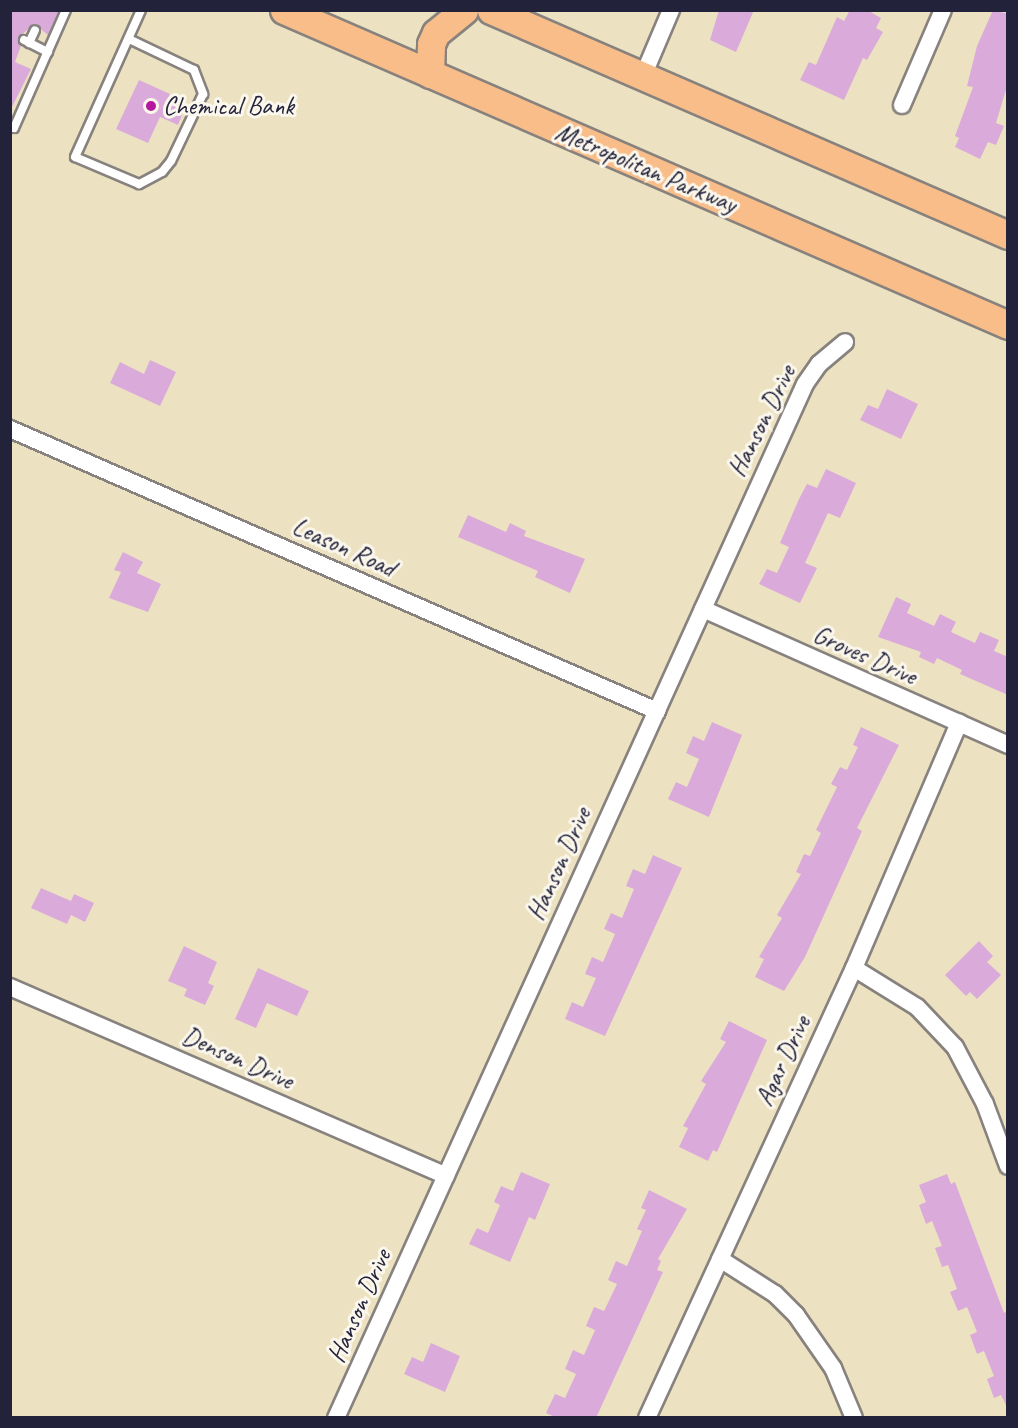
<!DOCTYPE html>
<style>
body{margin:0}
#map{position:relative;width:1018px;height:1428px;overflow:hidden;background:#ece2c1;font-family:Caveat,sans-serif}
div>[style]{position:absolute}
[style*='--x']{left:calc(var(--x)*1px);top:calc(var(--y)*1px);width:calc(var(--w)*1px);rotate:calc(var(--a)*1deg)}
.building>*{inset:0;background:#daabda}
.roads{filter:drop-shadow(2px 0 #87827e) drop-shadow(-2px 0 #87827e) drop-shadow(0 2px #87827e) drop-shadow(0 -2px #87827e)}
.lane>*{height:8px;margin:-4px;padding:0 4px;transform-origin:4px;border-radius:4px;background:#fff}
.street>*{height:16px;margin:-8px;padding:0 8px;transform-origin:8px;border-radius:8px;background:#fff}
.primary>*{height:27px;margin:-13.5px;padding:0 13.5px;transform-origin:13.5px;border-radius:13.5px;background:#f8bd89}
.dots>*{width:16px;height:16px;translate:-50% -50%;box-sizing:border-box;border:3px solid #fbf7ec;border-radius:50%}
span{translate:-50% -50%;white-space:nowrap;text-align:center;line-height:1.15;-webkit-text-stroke:6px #fbf7ec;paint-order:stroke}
.poi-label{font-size:26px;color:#22223b}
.left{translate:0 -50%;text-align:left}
.street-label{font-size:26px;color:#22223b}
.frame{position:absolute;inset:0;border:12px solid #22223b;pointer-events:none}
</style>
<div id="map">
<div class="building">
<div style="clip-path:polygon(10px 10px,59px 10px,48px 35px,34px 24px,18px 38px,21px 46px,15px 62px,31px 69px,10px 111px)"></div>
<div style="clip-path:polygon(719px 10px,754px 10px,736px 52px,710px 40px)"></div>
<div style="clip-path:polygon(850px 10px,867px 10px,881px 18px,876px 28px,883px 32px,867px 60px,863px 58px,844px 100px,800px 80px,809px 62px,816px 65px,837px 17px,844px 21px)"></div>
<div style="clip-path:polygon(993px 10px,1008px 14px,1008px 83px,996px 123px,1004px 126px,996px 145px,988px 142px,980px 159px,955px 147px,959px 138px,955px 136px,973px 87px,967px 86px,977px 46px)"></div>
<div style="clip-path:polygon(139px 80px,170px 94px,166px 102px,184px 110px,178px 125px,160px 117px,148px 143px,116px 129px)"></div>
<div style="clip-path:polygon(150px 360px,176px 372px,160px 406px,110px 383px,120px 362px,144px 374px)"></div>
<div style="clip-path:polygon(887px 389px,918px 404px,901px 439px,860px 420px,868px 405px,878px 409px)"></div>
<div style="clip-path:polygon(826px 469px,856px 483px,840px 518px,828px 513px,805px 563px,817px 568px,800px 603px,759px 584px,767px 569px,777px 573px,789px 547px,780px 543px,799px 499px,807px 484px,817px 488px)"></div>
<div style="clip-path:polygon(468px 515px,506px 532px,510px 523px,526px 531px,524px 536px,585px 559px,570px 593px,535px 577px,538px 571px,458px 537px)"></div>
<div style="clip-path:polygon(123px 552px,143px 562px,137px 573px,161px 584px,148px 612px,109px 598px,121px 572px,114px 570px)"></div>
<div style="clip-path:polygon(896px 597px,911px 604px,907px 613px,934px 626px,940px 614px,956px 622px,951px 632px,975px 643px,980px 632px,999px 640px,994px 651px,1008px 657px,1008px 695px,960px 674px,962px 670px,937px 658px,934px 664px,919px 657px,921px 652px,878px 637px)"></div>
<div style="clip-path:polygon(712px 722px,742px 735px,709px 817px,668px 799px,676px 782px,687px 787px,699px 759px,686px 753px,693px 736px,704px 741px)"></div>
<div style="clip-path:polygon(861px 727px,899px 745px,857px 828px,862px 831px,805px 957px,784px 991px,755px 977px,764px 959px,759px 957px,782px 918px,777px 915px,801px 874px,796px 872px,804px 854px,810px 856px,821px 833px,816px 830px,837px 787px,831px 784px,840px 767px,847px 770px,858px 747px,853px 745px)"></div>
<div style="clip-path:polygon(653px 855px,682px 868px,605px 1036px,565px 1019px,572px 1002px,583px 1007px,596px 978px,585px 974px,592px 957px,603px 962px,615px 934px,604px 929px,611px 913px,622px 918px,634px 889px,626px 886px,633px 869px,645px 874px)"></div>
<div style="clip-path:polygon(41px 888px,71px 901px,74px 894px,94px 903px,85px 922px,71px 915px,67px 924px,31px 908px)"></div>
<div style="clip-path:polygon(979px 941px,993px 956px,987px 962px,1001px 975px,977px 999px,970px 992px,966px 996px,945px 975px)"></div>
<div style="clip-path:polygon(184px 946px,217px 962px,208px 983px,214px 986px,205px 1005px,184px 996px,187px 989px,168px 981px)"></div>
<div style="clip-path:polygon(258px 968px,309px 991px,297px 1016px,267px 1003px,256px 1028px,235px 1019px)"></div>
<div style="clip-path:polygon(729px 1021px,767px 1040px,717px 1152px,713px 1150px,708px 1161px,679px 1147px,688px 1128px,683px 1126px,706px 1084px,701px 1081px,726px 1042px,720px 1039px)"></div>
<div style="clip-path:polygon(521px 1172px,550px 1184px,535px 1220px,529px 1217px,510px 1262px,469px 1244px,477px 1228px,488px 1233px,500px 1205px,494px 1202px,501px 1186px,513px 1191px)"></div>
<div style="clip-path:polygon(947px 1174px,951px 1184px,955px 1182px,1004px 1313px,1008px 1311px,1008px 1409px,1001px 1395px,994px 1398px,987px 1379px,994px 1376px,984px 1351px,977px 1354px,970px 1335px,977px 1332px,967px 1307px,958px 1311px,950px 1292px,957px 1289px,948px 1265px,942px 1267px,935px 1248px,942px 1246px,932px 1221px,926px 1224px,919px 1205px,926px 1202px,919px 1185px)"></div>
<div style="clip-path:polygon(649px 1190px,687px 1209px,658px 1259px,661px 1261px,657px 1270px,663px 1272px,596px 1418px,557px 1418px,546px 1413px,555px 1394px,565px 1398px,576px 1374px,565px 1369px,573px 1350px,584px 1355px,595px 1330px,586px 1326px,594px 1307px,604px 1311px,617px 1284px,608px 1280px,616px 1261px,627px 1266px,642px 1231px,637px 1229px,646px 1210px,641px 1208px)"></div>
<div style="clip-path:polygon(431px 1343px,460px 1356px,445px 1392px,404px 1374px,412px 1357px,423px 1362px)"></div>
</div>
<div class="roads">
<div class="lane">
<div style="--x:129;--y:39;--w:72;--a:25.5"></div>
<div style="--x:194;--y:70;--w:26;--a:69"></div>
<div style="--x:203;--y:94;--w:74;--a:115.5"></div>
<div style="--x:171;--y:161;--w:14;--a:129"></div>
<div style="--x:162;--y:172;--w:26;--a:152"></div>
<div style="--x:139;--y:184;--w:69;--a:-157.1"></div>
<div style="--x:75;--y:157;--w:161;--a:-65.8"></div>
<div style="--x:24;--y:40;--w:27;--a:27"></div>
<div style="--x:29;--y:43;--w:14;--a:-65"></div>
<div style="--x:10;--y:127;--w:4;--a:14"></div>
<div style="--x:14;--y:128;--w:129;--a:-66.2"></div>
</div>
<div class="street">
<div style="--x:643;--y:76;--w:72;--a:-67"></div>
<div style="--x:902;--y:105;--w:103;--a:-66.7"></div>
<div style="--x:10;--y:429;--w:706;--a:23.55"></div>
<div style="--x:703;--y:609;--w:334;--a:24"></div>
<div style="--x:854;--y:968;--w:74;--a:31.8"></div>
<div style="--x:917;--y:1007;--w:55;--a:46.5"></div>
<div style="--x:955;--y:1047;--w:64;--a:62.2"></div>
<div style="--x:985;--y:1104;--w:66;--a:69.6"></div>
<div style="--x:10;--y:987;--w:475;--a:23.4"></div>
<div style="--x:720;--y:1259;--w:65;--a:32.5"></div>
<div style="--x:775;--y:1294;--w:30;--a:45"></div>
<div style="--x:796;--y:1315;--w:65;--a:55.1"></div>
<div style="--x:833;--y:1368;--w:54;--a:67.2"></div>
<div style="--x:336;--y:1418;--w:1135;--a:-65.6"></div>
<div style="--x:805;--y:384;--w:24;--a:-55"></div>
<div style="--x:819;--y:364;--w:34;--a:-40"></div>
<div style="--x:647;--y:1418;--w:495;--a:-65.3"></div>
<div style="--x:854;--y:968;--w:267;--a:-66.8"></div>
</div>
<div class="primary">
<div style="--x:284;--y:10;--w:790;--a:23.51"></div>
<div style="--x:491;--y:10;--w:564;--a:23.52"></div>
<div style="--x:430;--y:74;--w:30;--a:-88"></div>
<div style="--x:431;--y:44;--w:12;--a:-66"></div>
<div style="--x:436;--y:33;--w:36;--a:-39"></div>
</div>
</div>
<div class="dots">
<div style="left:151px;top:106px;background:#b5179e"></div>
</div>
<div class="poi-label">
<span class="left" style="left:163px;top:106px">Chemical Bank</span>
</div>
<div class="street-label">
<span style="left:646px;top:168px;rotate:23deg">Metropolitan Parkway</span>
<span style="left:762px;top:421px;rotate:-64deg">Hanson Drive</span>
<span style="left:344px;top:547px;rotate:24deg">Leason Road</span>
<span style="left:865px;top:655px;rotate:24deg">Groves Drive</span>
<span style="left:559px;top:864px;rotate:-66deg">Hanson Drive</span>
<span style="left:238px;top:1058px;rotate:24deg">Denson Drive</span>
<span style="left:783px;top:1061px;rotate:-65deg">Agar Drive</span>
<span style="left:359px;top:1306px;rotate:-66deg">Hanson Drive</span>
</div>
<div class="frame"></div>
</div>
